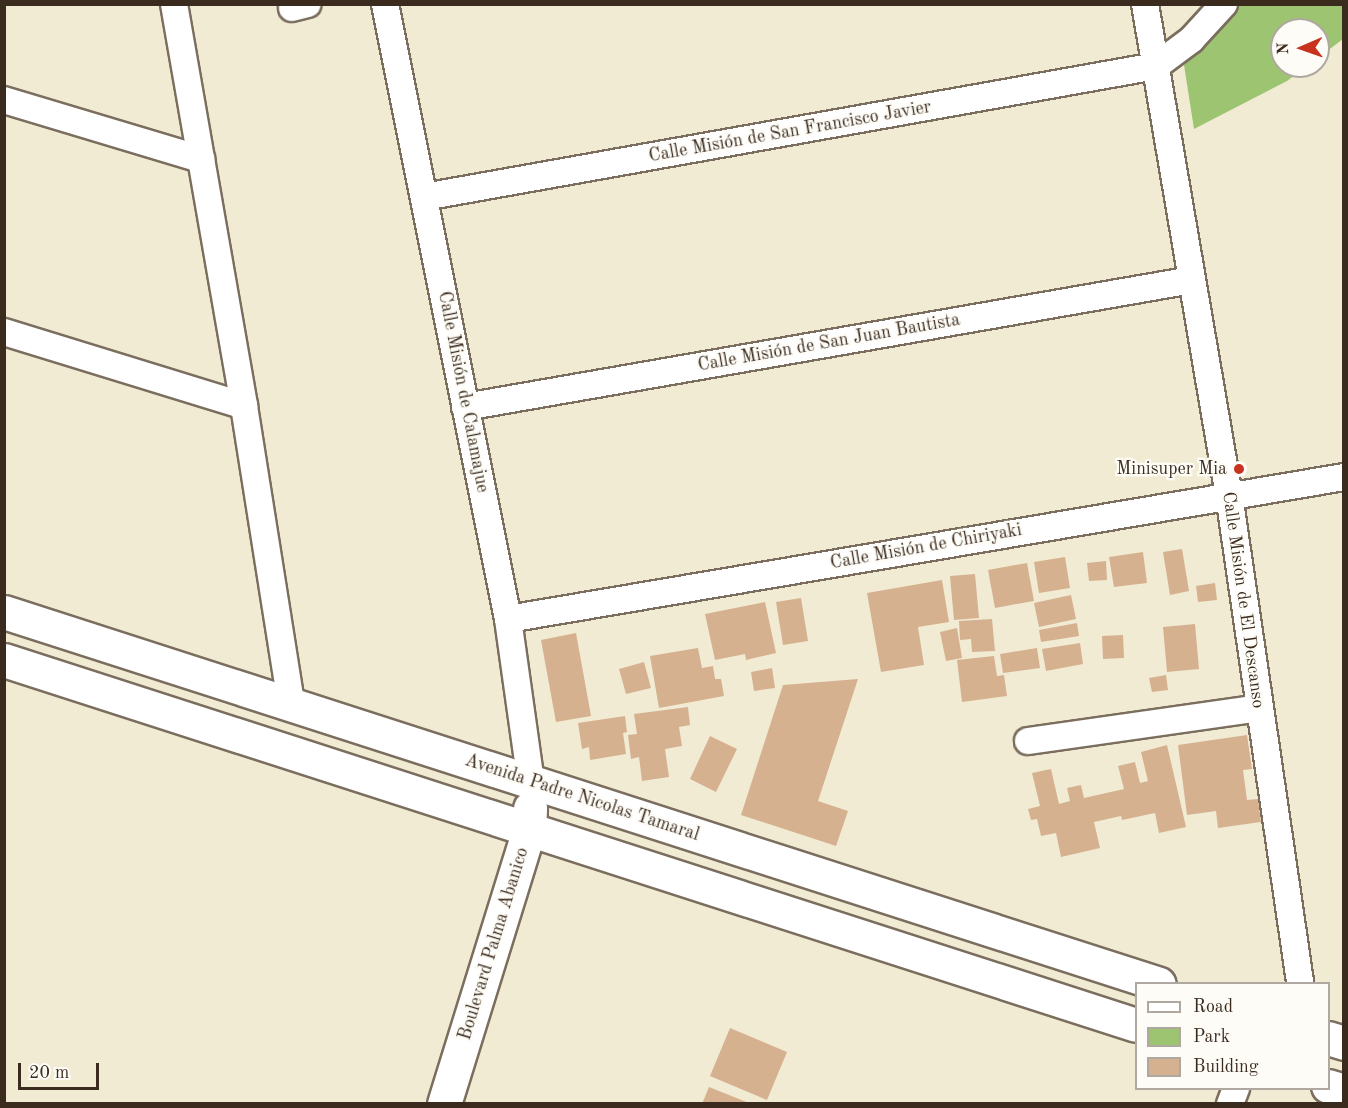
<!DOCTYPE html>
<meta charset="utf-8">
<style>
body{margin:0}
#map{position:relative;width:1348px;height:1108px;overflow:hidden;background:#f2ebd4;font-family:"Old Standard TT",serif}
div>[style]{position:absolute}
[style*='--x']{left:calc(var(--x)*1px);top:calc(var(--y)*1px);width:calc(var(--w)*1px);rotate:calc(var(--a)*1deg)}
.green>*{inset:0;background:#9dc571}
.building>*{inset:0;background:#d5b18f}
.roads{filter:drop-shadow(2px 0 #7b6e5e) drop-shadow(-2px 0 #7b6e5e) drop-shadow(0 2px #7b6e5e) drop-shadow(0 -2px #7b6e5e)}
.street>*{height:26px;margin:-13px;padding:0 13px;transform-origin:13px;border-radius:13px;background:#fff}
.secondary>*{height:33px;margin:-16.5px;padding:0 16.5px;transform-origin:16.5px;border-radius:16.5px;background:#fff}
.dots>*{width:16px;height:16px;translate:-50% -50%;box-sizing:border-box;border:3px solid #fdfcf7;border-radius:50%}
span{translate:-50% -50%;white-space:nowrap;text-align:center;line-height:1.15;-webkit-text-stroke:4.5px #fdfcf7;paint-order:stroke}
.street-label{font-size:18px;color:#3b2a1e}
.poi-label{font-size:18px;color:#3b2a1e}
.right{translate:-100% -50%;text-align:right}
.frame{position:absolute;inset:0;border:6px solid #3b2a1e;pointer-events:none}
.legend{position:absolute;left:1135px;top:982px;width:195px;height:108px;box-sizing:border-box;background:#fdfcf7;border:2px solid #afa8a0;margin:0;padding:8px 10px;list-style:none;font-size:18px;color:#3b2a1e}
.legend li{display:flex;align-items:center;gap:12px;height:30px}
.legend b{width:30px;border:2px solid #afa8a0}
.north{position:absolute;left:1270px;top:18px;width:60px;height:60px;box-sizing:border-box;background:#fdfcf7;border:2px solid #afa8a0;border-radius:50%;rotate:268deg;font-size:16px;font-weight:700;line-height:24px;text-align:center;color:#3b2a1e}
.north::after{content:'';display:block;margin:auto;width:21px;height:27px;background:#c8321e;clip-path:polygon(50% 0,100% 100%,50% 72%,0 100%)}
.scale{position:absolute;left:18px;top:1063px;width:81px;height:27px;box-sizing:border-box;border:3px solid #3b2a1e;border-top:0;padding-left:8px;font-size:18px;line-height:21px;white-space:nowrap;color:#3b2a1e;-webkit-text-stroke:4px #fdfcf7;paint-order:stroke}
</style>
<div id="map">
<div class="green">
<div style="clip-path:polygon(1237px 5px,1343px 5px,1343px 39px,1318px 58px,1318px 30px,1282px 30px,1282px 66px,1307px 66px,1287px 81px,1194px 129px,1184px 65px)"></div>
</div>
<div class="building">
<div style="clip-path:polygon(1182px 549px,1189px 591px,1170px 595px,1163px 552px)"></div>
<div style="clip-path:polygon(1143px 552px,1147px 583px,1114px 587px,1109px 557px)"></div>
<div style="clip-path:polygon(1065px 557px,1070px 588px,1039px 593px,1034px 562px)"></div>
<div style="clip-path:polygon(1106px 561px,1107px 580px,1089px 581px,1087px 563px)"></div>
<div style="clip-path:polygon(1027px 563px,1034px 601px,995px 608px,988px 570px)"></div>
<div style="clip-path:polygon(975px 574px,979px 618px,954px 620px,950px 576px)"></div>
<div style="clip-path:polygon(942px 580px,949px 622px,918px 627px,924px 665px,881px 672px,867px 593px)"></div>
<div style="clip-path:polygon(1215px 583px,1217px 600px,1198px 602px,1196px 586px)"></div>
<div style="clip-path:polygon(1071px 595px,1076px 619px,1039px 627px,1034px 603px)"></div>
<div style="clip-path:polygon(801px 598px,808px 641px,783px 645px,776px 602px)"></div>
<div style="clip-path:polygon(765px 602px,776px 653px,746px 660px,745px 654px,715px 660px,705px 614px)"></div>
<div style="clip-path:polygon(992px 619px,995px 651px,972px 652px,971px 639px,960px 640px,959px 621px)"></div>
<div style="clip-path:polygon(1077px 623px,1079px 636px,1041px 642px,1039px 630px)"></div>
<div style="clip-path:polygon(1195px 624px,1199px 669px,1167px 672px,1163px 627px)"></div>
<div style="clip-path:polygon(957px 628px,962px 658px,946px 661px,940px 632px)"></div>
<div style="clip-path:polygon(576px 633px,591px 716px,556px 722px,541px 640px)"></div>
<div style="clip-path:polygon(1123px 635px,1124px 658px,1103px 659px,1102px 636px)"></div>
<div style="clip-path:polygon(1080px 643px,1083px 664px,1046px 671px,1042px 649px)"></div>
<div style="clip-path:polygon(698px 648px,702px 668px,713px 666px,715px 679px,721px 679px,724px 696px,659px 708px,650px 656px)"></div>
<div style="clip-path:polygon(1037px 648px,1040px 668px,1003px 673px,1000px 654px)"></div>
<div style="clip-path:polygon(994px 656px,997px 676px,1004px 675px,1007px 696px,962px 702px,957px 660px)"></div>
<div style="clip-path:polygon(644px 662px,651px 688px,626px 694px,619px 669px)"></div>
<div style="clip-path:polygon(772px 668px,775px 688px,754px 691px,751px 672px)"></div>
<div style="clip-path:polygon(1166px 675px,1168px 690px,1152px 692px,1149px 678px)"></div>
<div style="clip-path:polygon(858px 679px,818px 801px,848px 811px,836px 846px,741px 815px,783px 685px)"></div>
<div style="clip-path:polygon(688px 707px,690px 725px,679px 727px,682px 746px,665px 749px,669px 777px,642px 781px,639px 757px,631px 759px,628px 735px,637px 734px,634px 714px)"></div>
<div style="clip-path:polygon(625px 716px,627px 732px,623px 733px,626px 754px,590px 760px,589px 747px,582px 749px,578px 723px)"></div>
<div style="clip-path:polygon(1247px 735px,1252px 769px,1243px 770px,1247px 800px,1258px 799px,1261px 822px,1218px 828px,1216px 811px,1187px 815px,1178px 745px)"></div>
<div style="clip-path:polygon(710px 736px,737px 749px,716px 792px,690px 779px)"></div>
<div style="clip-path:polygon(1167px 745px,1186px 827px,1159px 833px,1155px 813px,1122px 820px,1121px 816px,1094px 822px,1100px 848px,1061px 857px,1056px 833px,1041px 836px,1037px 819px,1031px 820px,1028px 809px,1040px 806px,1032px 773px,1051px 769px,1059px 804px,1070px 801px,1067px 788px,1081px 785px,1084px 798px,1124px 789px,1118px 766px,1135px 762px,1140px 783px,1148px 781px,1141px 752px)"></div>
<div style="clip-path:polygon(730px 1028px,787px 1052px,767px 1100px,710px 1076px)"></div>
<div style="clip-path:polygon(709px 1087px,749px 1103px,749px 1104px,702px 1104px)"></div>
</div>
<div class="roads">
<div class="street">
<div style="--x:174;--y:4;--w:408;--a:80.1"></div>
<div style="--x:244;--y:406;--w:300;--a:81"></div>
<div style="--x:385;--y:4;--w:627;--a:78.69"></div>
<div style="--x:508;--y:619;--w:165;--a:82"></div>
<div style="--x:1145;--y:4;--w:498;--a:80.3"></div>
<div style="--x:1229;--y:495;--w:494;--a:81.7"></div>
<div style="--x:292;--y:8;--w:16;--a:-14"></div>
<div style="--x:4;--y:100;--w:206;--a:16.7"></div>
<div style="--x:424;--y:197;--w:744;--a:-10.15"></div>
<div style="--x:1156;--y:66;--w:44;--a:-36.6"></div>
<div style="--x:1191;--y:40;--w:49;--a:-47.5"></div>
<div style="--x:4;--y:332;--w:251;--a:17.1"></div>
<div style="--x:465;--y:407;--w:738;--a:-9.91"></div>
<div style="--x:508;--y:619;--w:848;--a:-9.64"></div>
<div style="--x:1028;--y:741;--w:233;--a:-8.1"></div>
<div style="--x:1230;--y:1104;--w:17;--a:-69"></div>
</div>
<div class="secondary">
<div style="--x:4;--y:612;--w:1213;--a:17.85"></div>
<div style="--x:4;--y:660;--w:1189;--a:17.87"></div>
<div style="--x:1328;--y:1038;--w:17;--a:17"></div>
<div style="--x:1328;--y:1086;--w:17;--a:17"></div>
<div style="--x:444;--y:1104;--w:288;--a:-72.8"></div>
<div style="--x:529;--y:829;--w:21;--a:-87"></div>
</div>
</div>
<div class="dots">
<div style="left:1239px;top:469px;background:#c8321e"></div>
</div>
<div class="street-label">
<span style="left:790px;top:132px;rotate:-10deg">Calle Misión de San Francisco Javier</span>
<span style="left:829px;top:343px;rotate:-10deg">Calle Misión de San Juan Bautista</span>
<span style="left:463px;top:392px;rotate:79deg">Calle Misión de Calamajue</span>
<span style="left:926px;top:547px;rotate:-10deg">Calle Misión de Chiriyaki</span>
<span style="left:1243px;top:600px;rotate:82deg">Calle Misión de El Descanso</span>
<span style="left:582px;top:798px;rotate:18deg">Avenida Padre Nicolas Tamaral</span>
<span style="left:494px;top:944px;rotate:-73deg">Boulevard Palma Abanico</span>
</div>
<div class="poi-label">
<span class="right" style="left:1227px;top:469px">Minisuper Mia</span>
</div>
<div class="frame"></div>
<ul class="legend">
<li><b style="height:8px;background:#fff"></b>Road</li>
<li><b style="height:16px;background:#9dc571"></b>Park</li>
<li><b style="height:16px;background:#d5b18f"></b>Building</li>
</ul>
<div class="north">N</div>
<div class="scale">20 m</div>
</div>
